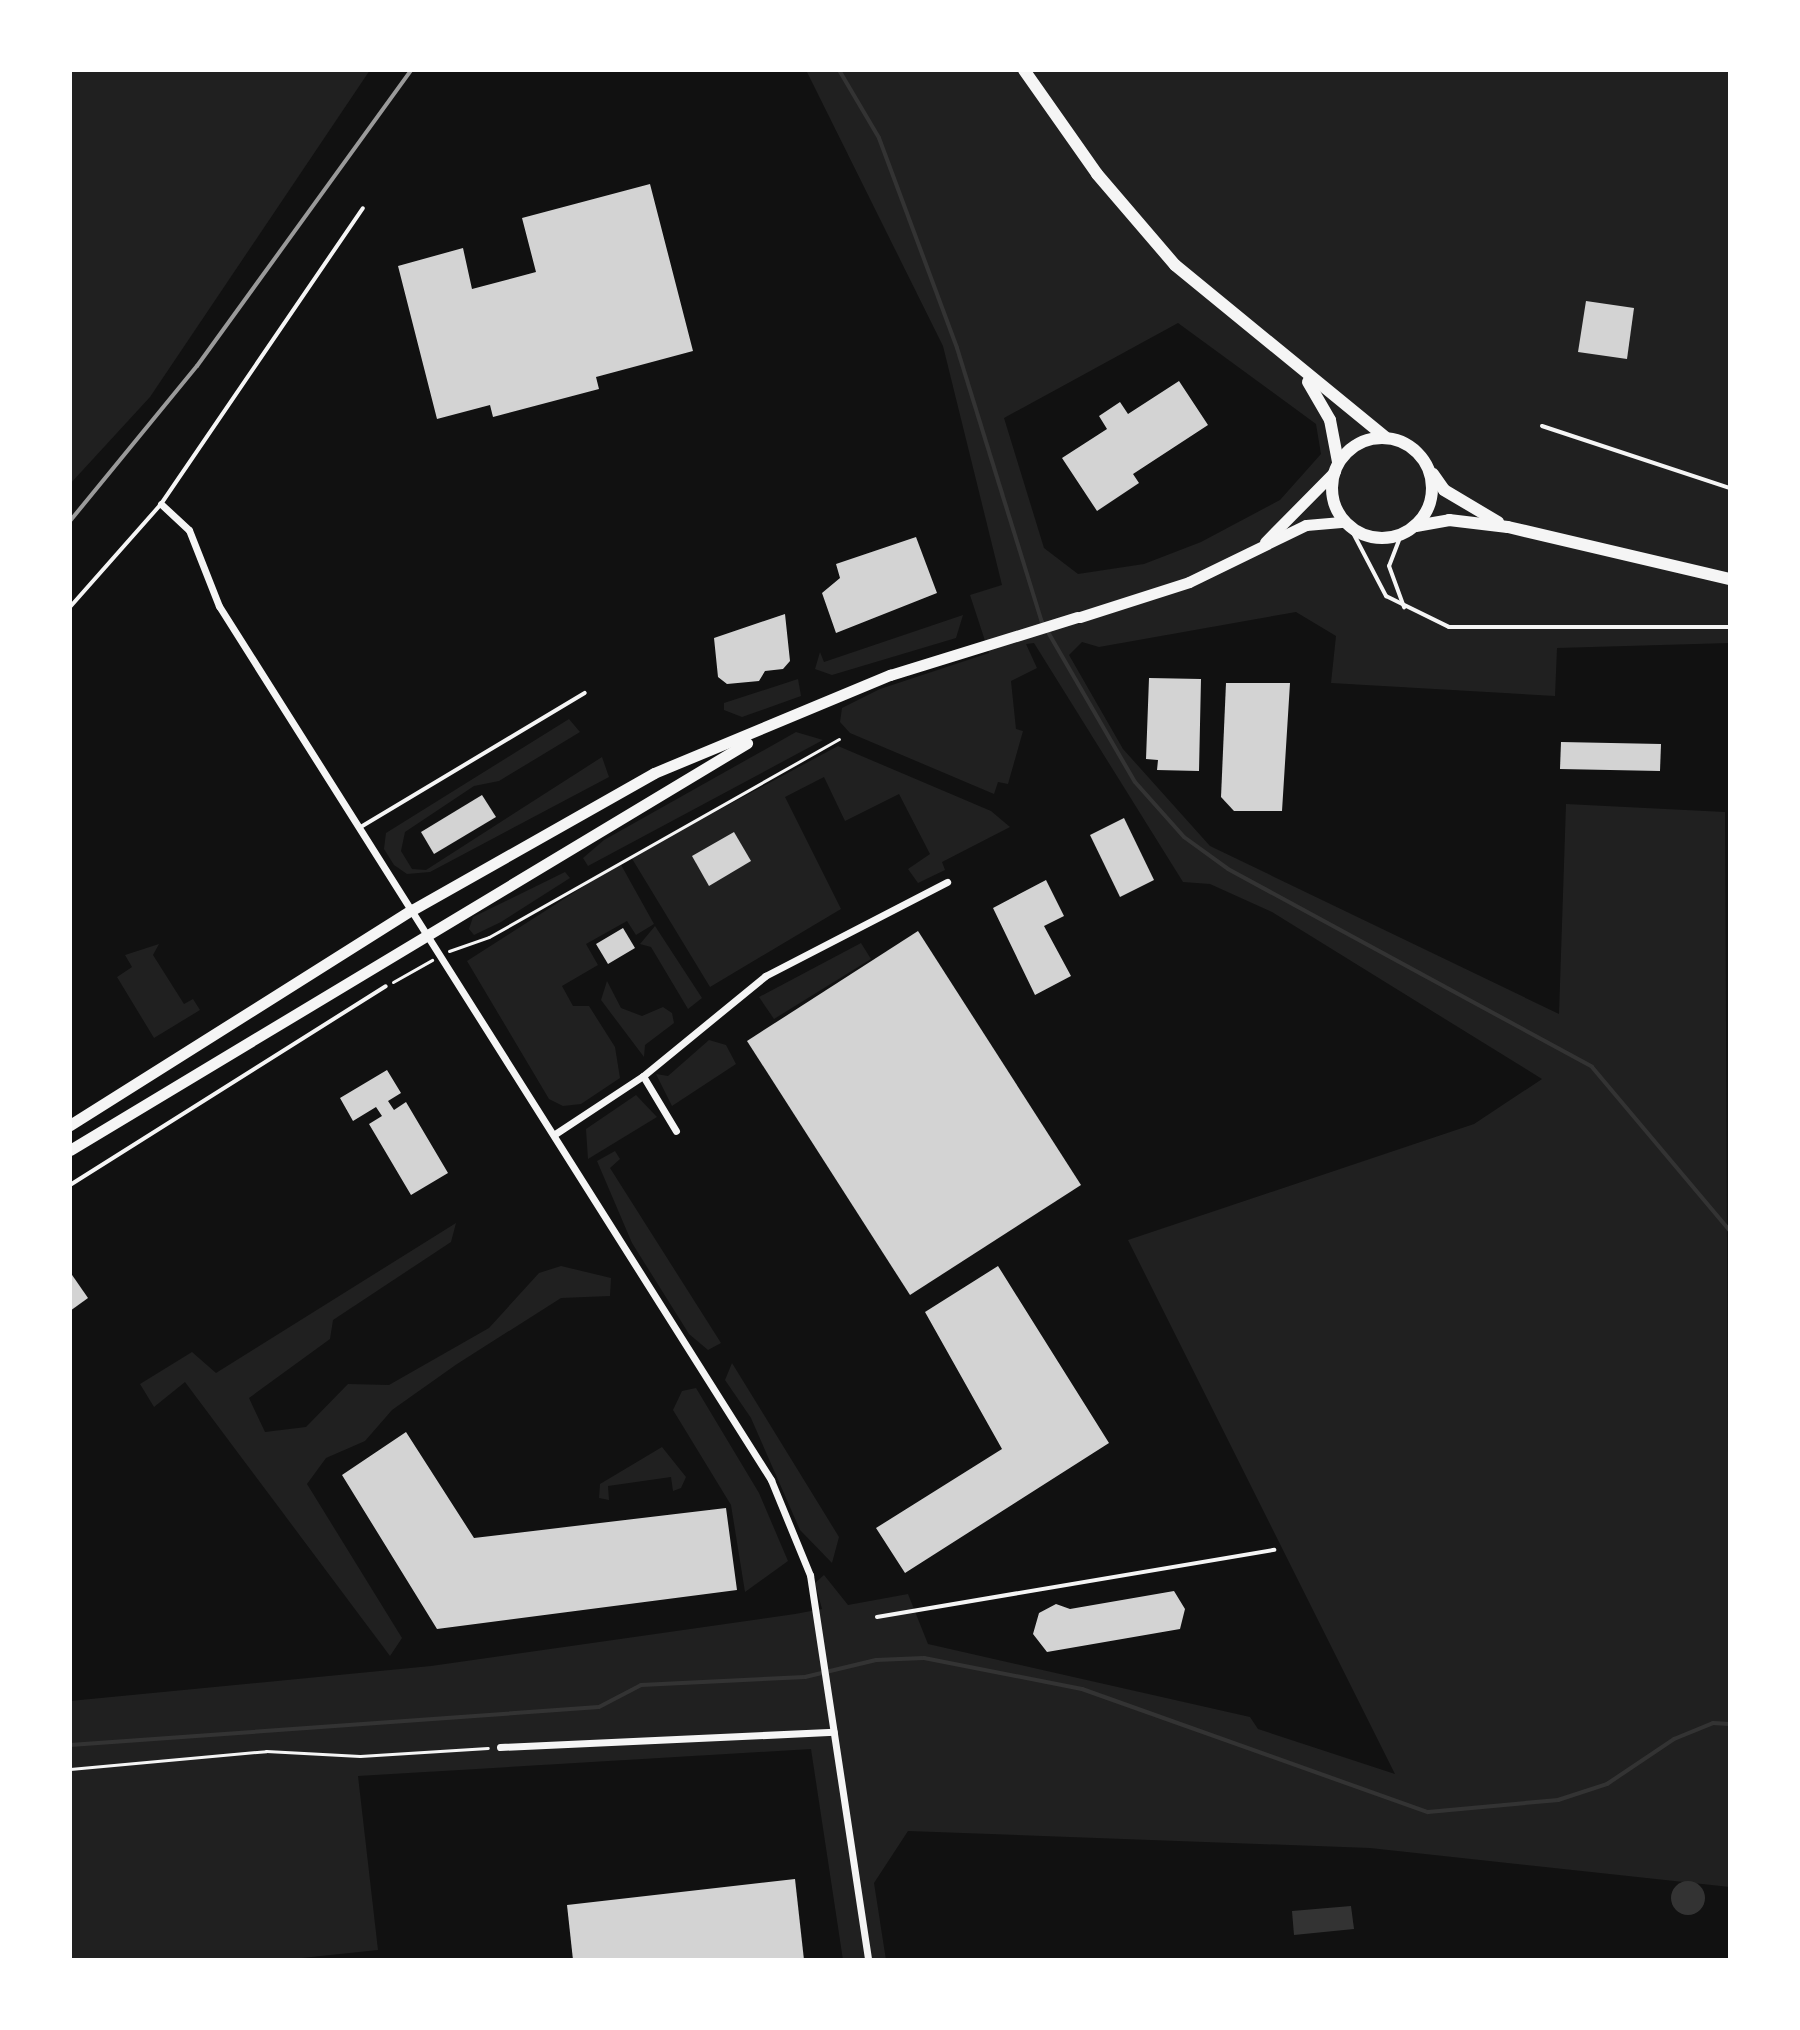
<!DOCTYPE html>
<style>
body{margin:0}
#map{position:relative;width:1800px;height:2030px;overflow:hidden;background:#111;font-family:"Noto Serif",serif}
div>[style]{position:absolute}
[style*='--x']{left:calc(var(--x)*1px);top:calc(var(--y)*1px);width:calc(var(--w)*1px);rotate:calc(var(--a)*1deg)}
.green>*{inset:0;background:#202020}
.water>*{inset:0;background:#333}
.round{border-radius:50%}
.stream>*{height:4px;margin:-2px;padding:0 2px;transform-origin:2px;border-radius:2px;background:#333}
.building>*{inset:0;background:#d3d3d3}
.path>*{height:3px;margin:-1.5px;padding:0 1.5px;transform-origin:1.5px;border-radius:1.5px;background:#f5f5f5}
.service>*{height:4px;margin:-2px;padding:0 2px;transform-origin:2px;border-radius:2px;background:#f5f5f5}
.minor>*{height:7px;margin:-3.5px;padding:0 3.5px;transform-origin:3.5px;border-radius:3.5px;background:#f5f5f5}
.secondary>*{height:11px;margin:-5.5px;padding:0 5.5px;transform-origin:5.5px;border-radius:5.5px;background:#f5f5f5}
.primary>*{height:12px;margin:-6px;padding:0 6px;transform-origin:6px;border-radius:6px;background:#f5f5f5}
.primary>.ring{margin:-6px;padding:0;box-sizing:content-box;background:none;border:12px solid #f5f5f5;border-radius:50%}
.rail>*{height:4px;margin:-2px;padding:0 2px;transform-origin:2px;border-radius:2px;background:#9a9a9a}
span{translate:-50% -50%;white-space:nowrap;text-align:center;line-height:1.15;-webkit-text-stroke:6px #fff;paint-order:stroke}
.frame{position:absolute;inset:0;border:72px solid #fff;pointer-events:none}
</style>
<div id="map">
<div class="green">
<div style="clip-path:polygon(70px 70px,370px 70px,150px 397px,70px 484px)"></div>
<div style="clip-path:polygon(evenodd,806px 70px,1730px 70px,1730px 643px,1557px 648px,1555px 696px,1331px 683px,1336px 636px,1296px 612px,1099px 647px,1082px 642px,1069px 655px,1123px 749px,1210px 846px,1559px 1014px,1566px 804px,1725px 812px,1730px 1887px,1370px 1848px,908px 1831px,874px 1883px,886px 1960px,843px 1960px,811px 1749px,358px 1776px,378px 1950px,283px 1960px,70px 1960px,70px 1701px,431px 1666px,795px 1614px,822px 1609px,815px 1583px,824px 1575px,848px 1605px,908px 1594px,928px 1644px,1250px 1717px,1258px 1729px,1395px 1774px,1128px 1240px,1474px 1124px,1542px 1079px,1272px 912px,1210px 884px,1183px 882px,1034px 643px,1026px 644px,1037px 668px,1011px 681px,1016px 729px,1023px 731px,1008px 784px,998px 782px,994px 794px,850px 733px,840px 722px,842px 708px,880px 689px,989px 653px,970px 595px,1002px 585px,943px 346px,806px 70px,1178px 323px,1316px 424px,1321px 454px,1280px 500px,1201px 542px,1144px 564px,1078px 574px,1044px 548px,1004px 418px,1178px 323px)"></div>
<div style="clip-path:polygon(963px 615px,956px 638px,832px 675px,815px 669px,820px 652px,824px 662px)"></div>
<div style="clip-path:polygon(798px 679px,801px 696px,742px 717px,724px 710px,724px 703px)"></div>
<div style="clip-path:polygon(569px 719px,580px 732px,499px 781px,474px 786px,405px 832px,401px 851px,412px 869px,426px 870px,602px 757px,609px 777px,430px 872px,407px 874px,394px 865px,384px 849px,386px 833px)"></div>
<div style="clip-path:polygon(796px 732px,823px 740px,588px 866px,583px 858px,604px 840px)"></div>
<div style="clip-path:polygon(838px 746px,991px 811px,1010px 827px,942px 862px,945px 870px,918px 883px,908px 869px,930px 854px,899px 794px,845px 821px,824px 777px,785px 797px,841px 909px,710px 987px,631px 857px)"></div>
<div style="clip-path:polygon(620px 863px,654px 924px,636px 935px,627px 921px,586px 944px,598px 965px,562px 986px,573px 1006px,589px 1006px,615px 1047px,620px 1078px,581px 1104px,563px 1106px,549px 1099px,467px 961px)"></div>
<div style="clip-path:polygon(565px 872px,570px 878px,501px 922px,474px 935px,469px 929px,473px 917px)"></div>
<div style="clip-path:polygon(655px 926px,702px 998px,688px 1009px,651px 947px,640px 944px)"></div>
<div style="clip-path:polygon(861px 943px,871px 959px,774px 1019px,759px 997px)"></div>
<div style="clip-path:polygon(159px 944px,153px 955px,184px 1004px,193px 999px,200px 1010px,154px 1038px,117px 977px,132px 967px,125px 955px)"></div>
<div style="clip-path:polygon(607px 981px,621px 1008px,642px 1016px,663px 1007px,672px 1013px,674px 1023px,645px 1045px,644px 1057px,601px 1000px)"></div>
<div style="clip-path:polygon(709px 1040px,726px 1045px,736px 1064px,672px 1106px,656px 1074px,668px 1076px)"></div>
<div style="clip-path:polygon(636px 1095px,657px 1117px,588px 1159px,586px 1129px)"></div>
<div style="clip-path:polygon(615px 1151px,620px 1159px,610px 1168px,721px 1343px,708px 1350px,689px 1334px,632px 1243px,597px 1161px)"></div>
<div style="clip-path:polygon(456px 1223px,451px 1242px,333px 1320px,330px 1339px,249px 1398px,265px 1432px,306px 1427px,348px 1384px,389px 1385px,489px 1328px,539px 1273px,561px 1266px,611px 1278px,610px 1296px,561px 1298px,457px 1364px,392px 1410px,365px 1441px,326px 1458px,307px 1484px,402px 1638px,390px 1656px,185px 1382px,154px 1407px,140px 1384px,192px 1352px,216px 1373px)"></div>
<div style="clip-path:polygon(732px 1363px,839px 1537px,832px 1563px,800px 1530px,751px 1418px,725px 1380px)"></div>
<div style="clip-path:polygon(696px 1388px,759px 1493px,788px 1561px,745px 1592px,731px 1505px,673px 1410px,682px 1391px)"></div>
<div style="clip-path:polygon(662px 1447px,686px 1477px,681px 1488px,673px 1491px,671px 1477px,608px 1486px,609px 1500px,599px 1498px,600px 1484px)"></div>
</div>
<div class="water">
<div class="round" style="left:1671px;top:1881px;width:34px;height:34px"></div>
<div style="clip-path:polygon(1351px 1906px,1354px 1929px,1294px 1935px,1292px 1911px)"></div>
</div>
<div class="stream">
<div style="--x:839;--y:70;--w:79;--a:59.5"></div>
<div style="--x:879;--y:138;--w:224;--a:69.6"></div>
<div style="--x:957;--y:348;--w:285;--a:72.8"></div>
<div style="--x:1041;--y:620;--w:187;--a:59.9"></div>
<div style="--x:1135;--y:782;--w:74;--a:48.3"></div>
<div style="--x:1184;--y:837;--w:54;--a:36"></div>
<div style="--x:1228;--y:869;--w:414;--a:28.5"></div>
<div style="--x:1592;--y:1067;--w:214;--a:49.9"></div>
<div style="--x:70;--y:1745;--w:530;--a:-4.11"></div>
<div style="--x:599;--y:1707;--w:47;--a:-27.6"></div>
<div style="--x:641;--y:1685;--w:164;--a:-2.8"></div>
<div style="--x:805;--y:1677;--w:73;--a:-13.5"></div>
<div style="--x:876;--y:1660;--w:48;--a:-2.4"></div>
<div style="--x:924;--y:1658;--w:161;--a:11.1"></div>
<div style="--x:1082;--y:1689;--w:367;--a:19.6"></div>
<div style="--x:1428;--y:1812;--w:131;--a:-5.3"></div>
<div style="--x:1558;--y:1800;--w:52;--a:-18.1"></div>
<div style="--x:1607;--y:1784;--w:81;--a:-33.9"></div>
<div style="--x:1674;--y:1739;--w:42;--a:-22.3"></div>
<div style="--x:1713;--y:1723;--w:17;--a:3"></div>
</div>
<div class="building">
<div style="clip-path:polygon(650px 184px,693px 351px,596px 377px,599px 389px,493px 417px,490px 405px,437px 419px,398px 266px,463px 248px,472px 289px,536px 272px,522px 218px)"></div>
<div style="clip-path:polygon(1586px 301px,1634px 308px,1627px 359px,1578px 352px)"></div>
<div style="clip-path:polygon(1179px 381px,1208px 425px,1133px 474px,1139px 483px,1097px 511px,1062px 458px,1107px 429px,1099px 416px,1120px 402px,1128px 414px)"></div>
<div style="clip-path:polygon(916px 537px,937px 593px,836px 633px,822px 593px,840px 578px,836px 564px)"></div>
<div style="clip-path:polygon(785px 614px,790px 661px,783px 669px,765px 671px,759px 681px,727px 684px,718px 677px,714px 638px)"></div>
<div style="clip-path:polygon(1149px 678px,1201px 679px,1199px 771px,1157px 770px,1158px 760px,1146px 759px)"></div>
<div style="clip-path:polygon(1226px 683px,1290px 683px,1282px 811px,1234px 811px,1221px 797px)"></div>
<div style="clip-path:polygon(1561px 742px,1661px 744px,1660px 771px,1560px 769px)"></div>
<div style="clip-path:polygon(482px 795px,496px 817px,434px 854px,421px 832px)"></div>
<div style="clip-path:polygon(1124px 818px,1154px 880px,1120px 897px,1090px 835px)"></div>
<div style="clip-path:polygon(734px 832px,751px 861px,709px 886px,692px 856px)"></div>
<div style="clip-path:polygon(1046px 880px,1064px 916px,1044px 926px,1071px 976px,1035px 995px,993px 908px)"></div>
<div style="clip-path:polygon(623px 928px,635px 948px,608px 964px,596px 944px)"></div>
<div style="clip-path:polygon(918px 931px,1081px 1185px,910px 1295px,747px 1041px)"></div>
<div style="clip-path:polygon(387px 1070px,401px 1093px,388px 1101px,394px 1110px,406px 1102px,448px 1173px,411px 1195px,369px 1124px,382px 1116px,376px 1107px,353px 1121px,340px 1098px)"></div>
<div style="clip-path:polygon(998px 1266px,1109px 1443px,905px 1573px,876px 1528px,1002px 1449px,925px 1312px)"></div>
<div style="clip-path:polygon(70px 1272px,88px 1298px,70px 1311px)"></div>
<div style="clip-path:polygon(406px 1432px,474px 1538px,726px 1508px,737px 1590px,437px 1629px,342px 1475px)"></div>
<div style="clip-path:polygon(1174px 1591px,1185px 1609px,1180px 1629px,1047px 1652px,1033px 1634px,1039px 1613px,1056px 1604px,1070px 1609px)"></div>
<div style="clip-path:polygon(795px 1879px,804px 1960px,573px 1960px,567px 1905px)"></div>
</div>
<div class="path">
<div style="--x:449;--y:951;--w:42;--a:-19.3"></div>
<div style="--x:489;--y:937;--w:402;--a:-29.5"></div>
<div style="--x:393;--y:982;--w:45;--a:-29.4"></div>
<div style="--x:70;--y:1769;--w:197;--a:-5.2"></div>
<div style="--x:266;--y:1751;--w:94;--a:3"></div>
<div style="--x:360;--y:1756;--w:128;--a:-3.6"></div>
</div>
<div class="service">
<div style="--x:1542;--y:426;--w:198;--a:18.3"></div>
<div style="--x:1351;--y:529;--w:76;--a:62.4"></div>
<div style="--x:1386;--y:596;--w:70;--a:26.2"></div>
<div style="--x:1449;--y:627;--w:281;--a:0"></div>
<div style="--x:1401;--y:535;--w:33;--a:111"></div>
<div style="--x:1389;--y:566;--w:44;--a:69.9"></div>
<div style="--x:70;--y:607;--w:137;--a:-48.5"></div>
<div style="--x:161;--y:504;--w:358;--a:-55.7"></div>
<div style="--x:359;--y:828;--w:263;--a:-30.9"></div>
<div style="--x:70;--y:1185;--w:373;--a:-32.2"></div>
<div style="--x:877;--y:1617;--w:403;--a:-9.6"></div>
</div>
<div class="minor">
<div style="--x:161;--y:504;--w:38;--a:43"></div>
<div style="--x:189;--y:530;--w:82;--a:68.5"></div>
<div style="--x:219;--y:606;--w:1034;--a:57.72"></div>
<div style="--x:771;--y:1480;--w:103;--a:67.7"></div>
<div style="--x:810;--y:1575;--w:389;--a:81.4"></div>
<div style="--x:643;--y:1076;--w:64;--a:59"></div>
<div style="--x:555;--y:1134;--w:105;--a:-33.4"></div>
<div style="--x:643;--y:1076;--w:158;--a:-39.3"></div>
<div style="--x:765;--y:976;--w:205;--a:-27.3"></div>
<div style="--x:500;--y:1747;--w:334;--a:-2.6"></div>
</div>
<div class="secondary">
<div style="--x:1265;--y:542;--w:100;--a:-45.4"></div>
<div style="--x:1080;--y:617;--w:114;--a:-17.8"></div>
<div style="--x:1189;--y:582;--w:130;--a:-26"></div>
<div style="--x:1306;--y:525;--w:38;--a:-5"></div>
<div style="--x:70;--y:1125;--w:404;--a:-32.2"></div>
<div style="--x:412;--y:910;--w:278;--a:-29.5"></div>
<div style="--x:654;--y:773;--w:256;--a:-22.6"></div>
<div style="--x:890;--y:675;--w:196;--a:-17.2"></div>
<div style="--x:70;--y:1150;--w:790;--a:-31.01"></div>
</div>
<div class="primary">
<div style="--x:1024;--y:70;--w:127;--a:54.9"></div>
<div style="--x:1097;--y:174;--w:120;--a:49.4"></div>
<div style="--x:1175;--y:265;--w:271;--a:39.3"></div>
<div style="--x:1308;--y:382;--w:44;--a:59.9"></div>
<div style="--x:1330;--y:420;--w:43;--a:79.2"></div>
<div class="ring" style="left:1332px;top:438px;width:88px;height:88px"></div>
<div style="--x:1433;--y:474;--w:19;--a:55"></div>
<div style="--x:1444;--y:490;--w:63;--a:30.7"></div>
<div style="--x:1416;--y:526;--w:34;--a:-10"></div>
<div style="--x:1449;--y:520;--w:59;--a:6.8"></div>
<div style="--x:1508;--y:527;--w:228;--a:13.2"></div>
</div>
<div class="rail">
<div style="--x:70;--y:521;--w:200;--a:-50.7"></div>
<div style="--x:197;--y:366;--w:365;--a:-54.1"></div>
</div>
<div class="frame"></div>
</div>
